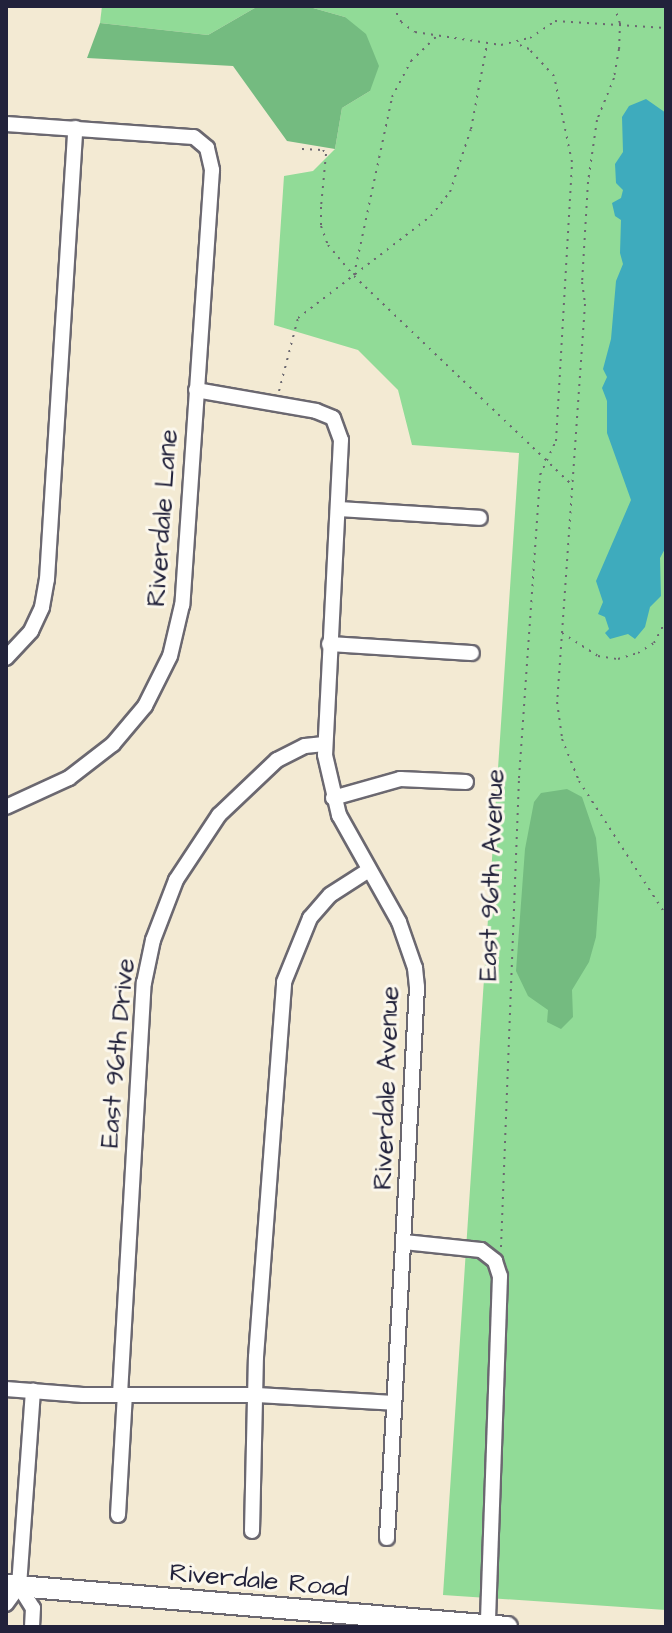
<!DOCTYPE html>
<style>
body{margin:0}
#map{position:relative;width:672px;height:1633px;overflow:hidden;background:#f3ead3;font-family:"Architects Daughter",sans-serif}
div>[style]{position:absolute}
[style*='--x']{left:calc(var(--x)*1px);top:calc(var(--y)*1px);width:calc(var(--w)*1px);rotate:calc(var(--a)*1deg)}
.green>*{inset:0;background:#91db97}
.forest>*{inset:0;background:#74bb80}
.water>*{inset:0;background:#3eabbd}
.path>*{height:2px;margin-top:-1px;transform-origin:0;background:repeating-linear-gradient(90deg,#6b6870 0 2px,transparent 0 8px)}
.roads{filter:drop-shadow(2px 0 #6b6870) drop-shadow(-2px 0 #6b6870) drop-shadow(0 2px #6b6870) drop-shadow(0 -2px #6b6870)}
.street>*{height:14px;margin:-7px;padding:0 7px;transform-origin:7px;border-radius:7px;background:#fff}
.secondary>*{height:20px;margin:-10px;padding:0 10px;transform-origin:10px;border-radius:10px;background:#fff}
span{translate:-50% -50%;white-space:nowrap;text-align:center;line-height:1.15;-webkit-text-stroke:6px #fbf7ec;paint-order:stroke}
.street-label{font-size:26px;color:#22223b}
.frame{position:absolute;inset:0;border:8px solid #22223b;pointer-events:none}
</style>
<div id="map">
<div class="green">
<div style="clip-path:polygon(102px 6px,258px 6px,208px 35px,100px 23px)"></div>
<div style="clip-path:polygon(306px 6px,666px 6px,666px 1610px,443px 1595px,519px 453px,412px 445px,398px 390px,358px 350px,274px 325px,284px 176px,313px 171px,335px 149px,342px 108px,370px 91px,345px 17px)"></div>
</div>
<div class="forest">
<div style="clip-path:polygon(258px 6px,306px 6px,345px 17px,366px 34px,379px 66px,370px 91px,342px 108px,335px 149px,287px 141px,233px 66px,87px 58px,100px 23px,208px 35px)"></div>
<div style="clip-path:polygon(567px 789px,582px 797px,596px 838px,600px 880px,596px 937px,589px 962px,572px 990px,573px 1017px,561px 1029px,547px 1022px,548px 1010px,528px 996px,516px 971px,525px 849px,534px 802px,541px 793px)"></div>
</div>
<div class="water">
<div style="clip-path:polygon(646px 99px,666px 113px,666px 547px,660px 558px,661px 596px,650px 607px,645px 627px,635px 639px,628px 634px,610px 639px,605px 633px,609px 629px,605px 617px,598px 614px,603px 602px,596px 581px,631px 500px,607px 433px,607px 401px,602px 388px,607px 377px,603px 369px,611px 339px,616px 281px,623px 264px,620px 253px,621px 220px,615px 216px,612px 203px,621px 198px,623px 190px,616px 183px,615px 164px,623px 152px,622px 117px,629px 106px)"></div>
</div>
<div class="path">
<div style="--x:393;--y:6;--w:18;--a:63"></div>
<div style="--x:401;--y:22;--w:17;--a:36"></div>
<div style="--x:415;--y:32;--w:87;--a:8.6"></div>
<div style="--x:501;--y:45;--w:30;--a:-14"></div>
<div style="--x:530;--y:38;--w:30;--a:-34"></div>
<div style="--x:555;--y:21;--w:111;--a:3.6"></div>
<div style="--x:614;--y:6;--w:18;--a:71"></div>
<div style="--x:620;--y:23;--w:26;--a:92"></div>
<div style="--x:619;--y:49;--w:29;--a:100"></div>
<div style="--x:614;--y:78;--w:45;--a:112"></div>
<div style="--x:597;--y:120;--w:63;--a:98.3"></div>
<div style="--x:588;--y:182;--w:100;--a:93.4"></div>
<div style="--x:582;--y:282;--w:22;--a:82"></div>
<div style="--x:585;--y:304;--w:399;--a:94"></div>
<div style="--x:557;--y:702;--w:37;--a:82"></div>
<div style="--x:562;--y:739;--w:45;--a:68"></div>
<div style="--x:579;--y:781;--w:160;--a:57"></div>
<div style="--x:302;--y:149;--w:21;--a:3"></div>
<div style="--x:323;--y:150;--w:5;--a:53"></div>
<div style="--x:326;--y:154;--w:53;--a:95.4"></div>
<div style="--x:321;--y:207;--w:19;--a:90"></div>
<div style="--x:321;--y:226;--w:20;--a:70"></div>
<div style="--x:328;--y:245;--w:40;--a:50"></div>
<div style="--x:354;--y:276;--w:301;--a:43.8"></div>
<div style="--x:354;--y:275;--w:182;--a:-77.9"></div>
<div style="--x:392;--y:97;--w:41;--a:-62.2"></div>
<div style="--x:411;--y:61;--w:35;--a:-44"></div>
<div style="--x:279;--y:391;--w:75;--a:-75.4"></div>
<div style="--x:298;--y:318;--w:168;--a:-37.5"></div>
<div style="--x:431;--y:216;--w:31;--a:-52"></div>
<div style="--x:450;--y:192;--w:66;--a:-71.6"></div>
<div style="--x:471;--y:129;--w:86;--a:-79.3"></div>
<div style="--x:562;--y:633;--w:43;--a:32.6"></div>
<div style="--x:598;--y:656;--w:20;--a:9"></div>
<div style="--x:618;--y:659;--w:21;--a:-17"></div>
<div style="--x:638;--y:653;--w:19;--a:-32"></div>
<div style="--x:654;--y:643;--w:26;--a:-62"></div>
<div style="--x:501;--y:1247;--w:469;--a:-87.8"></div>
<div style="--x:519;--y:778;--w:304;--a:-86"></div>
<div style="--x:540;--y:475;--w:38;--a:-65"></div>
<div style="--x:556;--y:441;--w:279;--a:-86.7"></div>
<div style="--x:572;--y:162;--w:88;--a:-101.8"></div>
<div style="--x:554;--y:76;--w:37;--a:-133"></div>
<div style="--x:529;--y:49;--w:15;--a:-157"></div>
</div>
<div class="roads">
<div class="street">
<div style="--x:6;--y:124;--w:188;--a:4"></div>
<div style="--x:194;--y:137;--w:17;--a:40"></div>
<div style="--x:207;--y:148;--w:23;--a:77"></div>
<div style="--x:212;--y:170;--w:436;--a:93.9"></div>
<div style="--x:182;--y:605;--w:52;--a:103.2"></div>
<div style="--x:170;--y:656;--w:56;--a:116.6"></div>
<div style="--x:145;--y:706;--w:50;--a:130.1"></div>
<div style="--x:113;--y:744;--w:56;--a:142.3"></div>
<div style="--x:69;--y:778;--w:69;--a:155.3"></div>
<div style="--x:196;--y:390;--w:122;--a:9.9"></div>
<div style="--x:316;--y:411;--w:18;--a:22"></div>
<div style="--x:333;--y:418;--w:23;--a:70"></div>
<div style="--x:341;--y:440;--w:315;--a:92.9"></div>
<div style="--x:325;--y:755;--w:62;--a:76.9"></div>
<div style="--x:339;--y:815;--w:123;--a:60.7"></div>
<div style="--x:399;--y:922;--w:49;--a:70.8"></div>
<div style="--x:415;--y:968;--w:19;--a:84"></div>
<div style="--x:417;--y:987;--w:552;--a:93.12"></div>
<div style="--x:338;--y:509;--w:142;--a:3.6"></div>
<div style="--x:329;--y:644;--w:143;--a:3.6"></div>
<div style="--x:6;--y:658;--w:37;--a:-47"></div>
<div style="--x:31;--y:631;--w:26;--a:-65"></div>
<div style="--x:42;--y:607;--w:28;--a:-80"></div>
<div style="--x:47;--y:579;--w:452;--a:-86.4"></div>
<div style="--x:333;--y:798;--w:70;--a:-15.8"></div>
<div style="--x:400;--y:779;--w:66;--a:2.6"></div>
<div style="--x:404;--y:1242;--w:77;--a:5.9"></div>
<div style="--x:481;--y:1250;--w:18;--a:38"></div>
<div style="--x:495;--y:1261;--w:16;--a:72"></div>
<div style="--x:500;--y:1276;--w:349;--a:92"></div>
<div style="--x:6;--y:1389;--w:77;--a:4.5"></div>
<div style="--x:83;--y:1395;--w:174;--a:0"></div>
<div style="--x:257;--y:1395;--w:137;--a:3.3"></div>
<div style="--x:120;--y:1394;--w:412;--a:-86.7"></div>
<div style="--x:144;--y:983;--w:44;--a:-78.2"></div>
<div style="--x:153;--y:940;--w:64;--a:-69"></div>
<div style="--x:176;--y:880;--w:78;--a:-56.5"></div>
<div style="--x:219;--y:815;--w:80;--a:-43.5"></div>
<div style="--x:277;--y:760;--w:31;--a:-27"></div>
<div style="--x:305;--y:746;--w:19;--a:-6"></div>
<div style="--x:118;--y:1515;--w:121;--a:-86.7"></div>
<div style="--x:252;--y:1531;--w:174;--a:-88.7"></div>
<div style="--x:256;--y:1357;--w:376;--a:-85.7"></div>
<div style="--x:284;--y:982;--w:69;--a:-67.9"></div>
<div style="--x:310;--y:918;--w:30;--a:-49"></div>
<div style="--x:330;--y:895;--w:46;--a:-32.7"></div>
<div style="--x:19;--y:1586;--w:26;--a:58"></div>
<div style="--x:33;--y:1608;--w:19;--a:93"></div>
<div style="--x:6;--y:1604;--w:22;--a:-54"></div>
<div style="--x:19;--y:1586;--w:196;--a:-85.9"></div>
</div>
<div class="secondary">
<div style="--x:6;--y:1585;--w:503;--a:4.79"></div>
</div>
</div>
<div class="street-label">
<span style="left:163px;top:518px;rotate:-86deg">Riverdale Lane</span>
<span style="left:492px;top:875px;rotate:-88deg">East 96th Avenue</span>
<span style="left:118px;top:1053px;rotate:-85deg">East 96th Drive</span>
<span style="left:387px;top:1088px;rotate:-88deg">Riverdale Avenue</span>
<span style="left:259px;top:1581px;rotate:5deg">Riverdale Road</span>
</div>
<div class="frame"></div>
</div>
